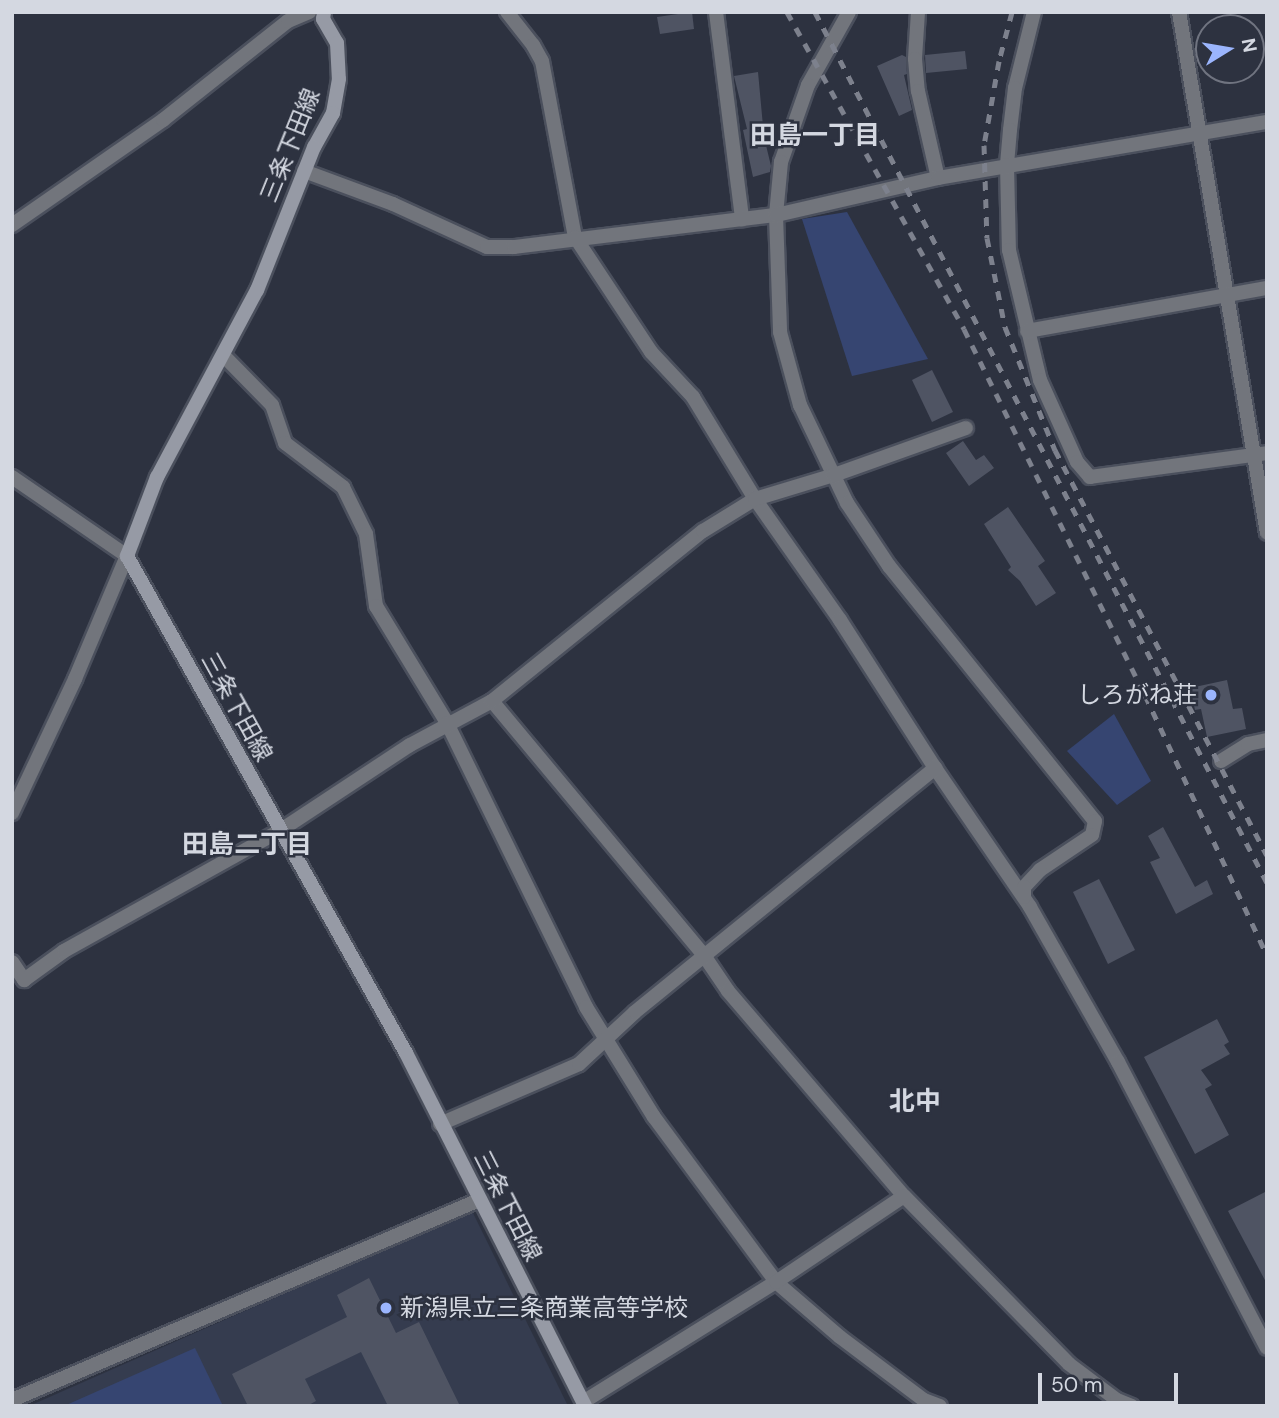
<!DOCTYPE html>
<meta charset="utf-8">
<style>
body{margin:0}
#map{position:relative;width:1279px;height:1418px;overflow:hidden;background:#2d3240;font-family:"DM Sans","Noto Sans JP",sans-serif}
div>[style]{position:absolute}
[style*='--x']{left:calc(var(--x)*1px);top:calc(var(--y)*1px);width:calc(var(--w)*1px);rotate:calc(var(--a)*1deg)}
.built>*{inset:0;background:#353c4f}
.green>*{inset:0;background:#364571}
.building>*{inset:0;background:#4f5463}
.roads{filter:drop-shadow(2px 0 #4b505d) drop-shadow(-2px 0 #4b505d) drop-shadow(0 2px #4b505d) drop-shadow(0 -2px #4b505d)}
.minor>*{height:14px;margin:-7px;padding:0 7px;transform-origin:7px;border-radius:7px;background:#72757c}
.tertiary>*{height:14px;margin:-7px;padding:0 7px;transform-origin:7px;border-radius:7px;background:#72757c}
.secondary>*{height:14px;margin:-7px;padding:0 7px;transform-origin:7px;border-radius:7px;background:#969aa5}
.rail>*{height:5px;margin-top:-2.5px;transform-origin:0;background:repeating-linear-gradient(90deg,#7d818d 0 9px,transparent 0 18px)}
.dots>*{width:19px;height:19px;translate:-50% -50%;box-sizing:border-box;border:4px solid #2d3240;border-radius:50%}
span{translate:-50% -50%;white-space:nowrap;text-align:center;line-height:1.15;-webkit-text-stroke:5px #2d3240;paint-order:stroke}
.street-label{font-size:24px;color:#d4d8e1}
.poi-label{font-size:24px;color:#d4d8e1}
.right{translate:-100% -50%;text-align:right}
.left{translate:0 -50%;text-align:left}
.neighbourhood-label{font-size:26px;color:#d4d8e1;font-weight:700}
.frame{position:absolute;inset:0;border:14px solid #d4d8e1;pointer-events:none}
.north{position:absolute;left:1195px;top:14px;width:70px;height:70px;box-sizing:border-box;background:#2d3240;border:2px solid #707480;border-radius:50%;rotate:79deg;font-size:19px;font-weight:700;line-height:28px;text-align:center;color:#d4d8e1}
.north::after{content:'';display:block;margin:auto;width:24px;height:32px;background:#9bb5fd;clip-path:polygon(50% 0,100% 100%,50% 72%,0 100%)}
.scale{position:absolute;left:1038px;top:1373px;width:140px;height:32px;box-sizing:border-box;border:4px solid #d4d8e1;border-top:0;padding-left:9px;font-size:21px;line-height:24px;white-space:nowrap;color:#d4d8e1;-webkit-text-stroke:5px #2d3240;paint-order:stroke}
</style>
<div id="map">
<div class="built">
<div style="clip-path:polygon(472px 1211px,568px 1406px,29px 1406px)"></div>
</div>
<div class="green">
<div style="clip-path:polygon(847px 212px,928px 359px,852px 376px,802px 219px)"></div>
<div style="clip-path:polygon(1114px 714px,1151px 781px,1117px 805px,1067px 751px)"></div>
<div style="clip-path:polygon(195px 1348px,223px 1406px,64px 1406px)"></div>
</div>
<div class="building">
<div style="clip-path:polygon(692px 12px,694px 29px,660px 34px,657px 17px)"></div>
<div style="clip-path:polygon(965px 51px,967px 69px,926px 73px,925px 55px)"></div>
<div style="clip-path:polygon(902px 55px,906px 57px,907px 74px,904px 75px,912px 110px,899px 116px,877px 66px)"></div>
<div style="clip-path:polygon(758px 72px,764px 137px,771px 166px,770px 172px,753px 177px,743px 130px,747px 129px,734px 76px)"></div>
<div style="clip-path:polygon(932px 370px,953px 412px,932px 422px,912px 380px)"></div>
<div style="clip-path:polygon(963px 441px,976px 460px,984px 455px,994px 468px,969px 486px,946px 453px)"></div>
<div style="clip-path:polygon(1008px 507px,1045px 561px,1038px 566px,1056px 593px,1036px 606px,1020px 581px,1008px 570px,1011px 567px,984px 524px)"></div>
<div style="clip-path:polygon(1227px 680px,1233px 709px,1242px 708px,1246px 729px,1207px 737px,1201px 709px,1195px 710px,1190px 688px)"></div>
<div style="clip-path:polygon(1163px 827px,1195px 887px,1207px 880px,1213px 894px,1176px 914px,1150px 862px,1160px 858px,1148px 836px)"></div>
<div style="clip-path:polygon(1099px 879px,1135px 950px,1108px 964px,1073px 892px)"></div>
<div style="clip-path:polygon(1217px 1019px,1229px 1042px,1224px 1045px,1230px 1054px,1201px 1070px,1212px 1085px,1205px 1089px,1229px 1135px,1195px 1154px,1144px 1057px)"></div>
<div style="clip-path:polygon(1267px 1191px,1267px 1284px,1228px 1211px)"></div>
<div style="clip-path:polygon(369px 1278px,396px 1333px,419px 1322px,460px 1406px,388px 1406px,361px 1352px,305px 1379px,316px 1401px,307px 1406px,248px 1406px,232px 1374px,347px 1317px,337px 1295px)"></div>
</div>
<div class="roads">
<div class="minor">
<div style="--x:507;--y:12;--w:42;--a:51.8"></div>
<div style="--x:533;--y:45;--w:18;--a:61"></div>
<div style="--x:542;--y:61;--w:179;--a:79.4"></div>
<div style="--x:575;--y:237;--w:138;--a:56.5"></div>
<div style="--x:651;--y:352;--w:62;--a:47"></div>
<div style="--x:693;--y:397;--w:119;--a:58.7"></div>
<div style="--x:755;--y:499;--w:148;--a:54.9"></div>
<div style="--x:840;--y:620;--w:176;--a:57.3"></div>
<div style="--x:935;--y:768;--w:168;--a:55.6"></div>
<div style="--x:1030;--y:907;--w:178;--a:60.4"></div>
<div style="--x:1118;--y:1062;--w:322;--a:62.5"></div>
<div style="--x:716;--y:12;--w:209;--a:82.8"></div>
<div style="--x:849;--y:12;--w:84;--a:119.3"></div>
<div style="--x:808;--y:85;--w:82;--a:109.3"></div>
<div style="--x:781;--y:162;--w:53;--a:95.4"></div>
<div style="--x:776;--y:215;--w:117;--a:88"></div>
<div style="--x:780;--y:332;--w:76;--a:74.7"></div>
<div style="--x:800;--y:405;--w:109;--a:64.4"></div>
<div style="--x:847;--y:503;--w:76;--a:56.3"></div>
<div style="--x:889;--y:566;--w:328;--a:51.1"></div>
<div style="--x:1095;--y:821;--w:14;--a:102"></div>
<div style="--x:1092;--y:835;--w:63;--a:146.1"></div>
<div style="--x:1040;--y:870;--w:23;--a:133"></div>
<div style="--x:1024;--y:887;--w:10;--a:90"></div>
<div style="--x:918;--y:12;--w:47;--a:93.7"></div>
<div style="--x:915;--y:59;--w:32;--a:85"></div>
<div style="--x:918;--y:91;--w:89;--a:77.1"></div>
<div style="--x:1034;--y:12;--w:78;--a:104"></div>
<div style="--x:1015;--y:88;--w:42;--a:96.8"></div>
<div style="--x:1010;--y:130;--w:35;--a:95"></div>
<div style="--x:1007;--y:165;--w:85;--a:88.7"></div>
<div style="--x:1009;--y:250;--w:134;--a:76.6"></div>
<div style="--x:1040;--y:380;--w:90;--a:65.7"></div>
<div style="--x:1077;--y:462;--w:20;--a:49"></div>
<div style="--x:1090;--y:477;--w:179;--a:-7.7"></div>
<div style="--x:1179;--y:12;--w:528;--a:80.41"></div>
<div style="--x:304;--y:171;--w:95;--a:20.3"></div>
<div style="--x:393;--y:204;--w:103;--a:24.6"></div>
<div style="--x:487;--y:247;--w:27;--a:0"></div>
<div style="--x:514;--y:247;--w:264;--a:-7"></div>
<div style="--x:776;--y:215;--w:166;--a:-12.9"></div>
<div style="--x:938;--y:178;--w:334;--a:-9.7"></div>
<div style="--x:12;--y:225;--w:184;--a:-34.8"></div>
<div style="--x:163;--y:120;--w:159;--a:-38.4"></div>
<div style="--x:288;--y:21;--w:23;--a:-23"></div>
<div style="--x:1027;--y:331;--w:244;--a:-10.2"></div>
<div style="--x:223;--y:355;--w:70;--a:45.6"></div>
<div style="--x:272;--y:405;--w:40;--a:71.1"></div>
<div style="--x:285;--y:443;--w:73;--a:37.2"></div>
<div style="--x:343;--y:487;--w:52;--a:63.9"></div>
<div style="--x:366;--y:534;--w:73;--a:82.1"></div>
<div style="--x:376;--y:606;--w:137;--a:58.7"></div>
<div style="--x:447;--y:723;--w:316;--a:63.9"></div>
<div style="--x:586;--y:1007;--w:129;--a:58.3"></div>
<div style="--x:654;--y:1117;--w:205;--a:53.5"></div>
<div style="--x:776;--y:1282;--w:84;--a:40.7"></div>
<div style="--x:840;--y:1337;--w:105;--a:36.9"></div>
<div style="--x:924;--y:1400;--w:17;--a:21"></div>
<div style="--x:492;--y:701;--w:333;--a:50.2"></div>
<div style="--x:705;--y:957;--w:41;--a:55.9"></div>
<div style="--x:728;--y:991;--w:270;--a:49.4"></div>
<div style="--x:904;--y:1196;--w:235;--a:45.5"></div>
<div style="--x:1069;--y:1364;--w:60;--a:36.9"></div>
<div style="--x:1117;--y:1400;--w:16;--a:22"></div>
<div style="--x:1221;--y:761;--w:32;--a:-32"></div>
<div style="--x:1248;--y:744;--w:19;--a:-12"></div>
<div style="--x:12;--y:813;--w:148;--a:-64.8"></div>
<div style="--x:75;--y:679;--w:134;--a:-67.1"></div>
<div style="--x:12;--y:962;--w:22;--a:56"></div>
<div style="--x:24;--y:980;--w:49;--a:-35.9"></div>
<div style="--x:64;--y:951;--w:248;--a:-29.1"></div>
<div style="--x:281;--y:830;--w:154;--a:-33.4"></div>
<div style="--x:410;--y:745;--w:93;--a:-28.2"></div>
<div style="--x:492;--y:701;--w:271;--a:-38.9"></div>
<div style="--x:703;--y:531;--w:61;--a:-31.6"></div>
<div style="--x:755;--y:499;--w:83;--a:-16.9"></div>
<div style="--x:834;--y:475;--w:140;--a:-19.6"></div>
<div style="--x:440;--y:1124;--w:151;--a:-23.3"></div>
<div style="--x:579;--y:1064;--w:76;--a:-42.9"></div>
<div style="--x:635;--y:1012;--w:387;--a:-39.1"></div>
<div style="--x:12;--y:1400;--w:508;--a:-23.18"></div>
<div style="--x:583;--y:1402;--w:227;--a:-31.9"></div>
<div style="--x:776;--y:1282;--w:154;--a:-33.9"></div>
</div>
<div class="tertiary">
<div style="--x:12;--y:477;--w:140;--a:34.5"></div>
</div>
<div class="secondary">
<div style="--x:324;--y:12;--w:7;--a:98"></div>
<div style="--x:323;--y:19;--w:28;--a:60"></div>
<div style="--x:337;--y:43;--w:36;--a:87"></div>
<div style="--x:339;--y:79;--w:35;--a:100"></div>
<div style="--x:333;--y:113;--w:39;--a:119"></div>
<div style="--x:314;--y:147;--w:154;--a:111.7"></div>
<div style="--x:257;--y:290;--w:212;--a:118.1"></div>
<div style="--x:157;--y:477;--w:85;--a:110.8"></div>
<div style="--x:127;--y:556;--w:570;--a:60.69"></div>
<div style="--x:406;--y:1053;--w:396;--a:63.1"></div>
</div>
</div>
<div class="rail">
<div style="--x:787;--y:12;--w:363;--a:60.8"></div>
<div style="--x:964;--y:329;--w:408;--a:63.7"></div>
<div style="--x:1145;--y:695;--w:288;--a:64.9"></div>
<div style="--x:815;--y:12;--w:981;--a:62.57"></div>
<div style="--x:1012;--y:12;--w:51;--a:104.9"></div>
<div style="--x:999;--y:61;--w:85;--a:100.1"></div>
<div style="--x:984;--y:145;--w:93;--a:88.2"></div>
<div style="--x:987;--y:238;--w:91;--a:78.6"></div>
<div style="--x:1005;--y:327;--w:133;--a:67.9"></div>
<div style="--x:1055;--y:450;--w:457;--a:62.4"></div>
</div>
<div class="dots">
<div style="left:1211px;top:695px;background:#9bb5fd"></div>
<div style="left:386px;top:1308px;background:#9bb5fd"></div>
</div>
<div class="street-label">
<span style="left:290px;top:145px;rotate:-68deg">三条下田線</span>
<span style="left:237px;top:707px;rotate:61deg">三条下田線</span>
<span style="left:508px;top:1206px;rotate:63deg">三条下田線</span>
</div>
<div class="poi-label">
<span class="right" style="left:1197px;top:695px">しろがね荘</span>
<span class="left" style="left:400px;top:1308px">新潟県立三条商業高等学校</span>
</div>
<div class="neighbourhood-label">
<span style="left:815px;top:136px">田島一丁目</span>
<span style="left:247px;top:845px">田島二丁目</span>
<span style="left:915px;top:1102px">北中</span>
</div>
<div class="frame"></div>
<div class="north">N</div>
<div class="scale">50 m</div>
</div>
